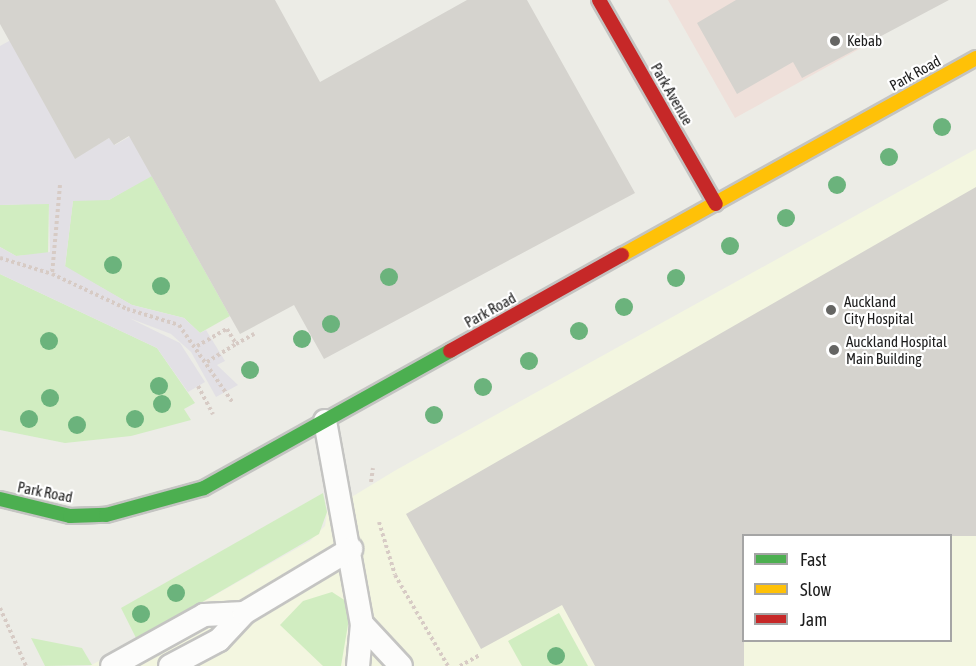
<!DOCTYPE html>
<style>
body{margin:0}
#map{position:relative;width:976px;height:666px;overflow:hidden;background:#ecece6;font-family:"Asap Condensed",sans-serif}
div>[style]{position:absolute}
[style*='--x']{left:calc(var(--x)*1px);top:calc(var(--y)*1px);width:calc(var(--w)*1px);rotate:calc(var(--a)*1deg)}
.commercial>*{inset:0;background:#efe0da}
.education>*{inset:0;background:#f3f6e0}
.grass>*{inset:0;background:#d1edc1}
.plaza>*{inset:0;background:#e2e0e5}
.building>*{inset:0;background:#d5d3ce}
.path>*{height:4px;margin-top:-2px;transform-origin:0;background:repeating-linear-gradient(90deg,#d7cbc5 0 3px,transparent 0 6px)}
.roads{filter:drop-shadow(2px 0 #c4c4c2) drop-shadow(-2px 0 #c4c4c2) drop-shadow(0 2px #c4c4c2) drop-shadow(0 -2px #c4c4c2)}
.lane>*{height:22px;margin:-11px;padding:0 11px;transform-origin:11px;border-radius:11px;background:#fcfcfb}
.fast>*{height:14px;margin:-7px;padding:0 7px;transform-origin:7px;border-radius:7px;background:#4caf50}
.slow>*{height:14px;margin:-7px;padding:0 7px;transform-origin:7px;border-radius:7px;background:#ffc107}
.jam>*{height:14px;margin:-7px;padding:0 7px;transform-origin:7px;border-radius:7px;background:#c62828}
.trees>*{width:18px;height:18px;margin:-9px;border-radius:50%;background:#6bb37c}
.dots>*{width:16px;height:16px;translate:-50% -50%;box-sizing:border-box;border:3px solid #fff;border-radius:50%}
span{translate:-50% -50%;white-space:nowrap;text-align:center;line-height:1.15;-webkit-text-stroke:4.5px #fff;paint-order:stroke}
.poi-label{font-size:15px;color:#1d1d1d}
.left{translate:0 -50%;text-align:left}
.street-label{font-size:15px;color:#1d1d1d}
.legend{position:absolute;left:742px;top:534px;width:210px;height:108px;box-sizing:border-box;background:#fff;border:2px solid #a5a5a5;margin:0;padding:8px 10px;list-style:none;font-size:18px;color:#1d1d1d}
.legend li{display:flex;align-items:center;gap:12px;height:30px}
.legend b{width:30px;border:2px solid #a5a5a5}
</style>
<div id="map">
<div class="commercial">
<div style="clip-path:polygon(668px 0,844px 0,870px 43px,735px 118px)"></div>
</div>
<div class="education">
<div style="clip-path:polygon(evenodd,976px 149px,976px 666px,90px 666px,310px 541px,325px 526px,327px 512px,396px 470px,976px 149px,744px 536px,950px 536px,950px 640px,744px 640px,744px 536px)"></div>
</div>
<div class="grass">
<div style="clip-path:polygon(151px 175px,230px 316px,200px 333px,184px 318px,132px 305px,65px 267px,73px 200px,109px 200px)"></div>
<div style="clip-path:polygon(49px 203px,48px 254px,16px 256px,0 247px,0 205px)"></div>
<div style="clip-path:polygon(0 274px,157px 348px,195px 403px,184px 409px,191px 420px,131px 436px,65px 443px,0 430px)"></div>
<div style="clip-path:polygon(323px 493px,327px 512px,319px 534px,137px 640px,121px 608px)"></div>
<div style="clip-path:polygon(332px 592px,349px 603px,350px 613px,341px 666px,323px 666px,280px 625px,303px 601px)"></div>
<div style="clip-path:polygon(559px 613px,588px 666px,522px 666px,508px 641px)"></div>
<div style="clip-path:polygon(31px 638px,82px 648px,92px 665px,45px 666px)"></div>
</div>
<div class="plaza">
<div style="clip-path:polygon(83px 0,32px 81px,75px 158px,109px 138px,115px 145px,172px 112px,195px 152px,109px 200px,73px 201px,65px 266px,132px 305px,184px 318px,200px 333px,206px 330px,225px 361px,217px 365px,238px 385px,216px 397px,191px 352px,171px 334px,129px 318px,180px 343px,205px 382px,188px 392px,157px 348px,0 274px,0 247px,16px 256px,50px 252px,49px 204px,0 205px,0 46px)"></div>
</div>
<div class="building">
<div style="clip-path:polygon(0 0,275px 0,320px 82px,467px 0,527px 0,635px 193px,324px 359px,294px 305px,240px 334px,129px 136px,114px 145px,109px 138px,75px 159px,0 24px)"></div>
<div style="clip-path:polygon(736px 0,949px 0,802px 78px,793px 62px,737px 94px,697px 23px)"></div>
<div style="clip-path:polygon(976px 187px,976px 536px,744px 536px,744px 666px,595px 666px,562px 605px,481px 649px,406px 514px)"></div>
</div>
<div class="path">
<div style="--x:60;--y:185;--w:89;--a:95.1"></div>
<div style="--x:52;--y:274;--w:83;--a:25"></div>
<div style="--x:127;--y:309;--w:54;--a:17.1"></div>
<div style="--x:179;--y:325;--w:95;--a:55.3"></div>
<div style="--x:0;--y:258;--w:54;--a:17.1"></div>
<div style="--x:197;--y:346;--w:34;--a:-30"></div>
<div style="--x:227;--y:329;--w:17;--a:59"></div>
<div style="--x:236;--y:344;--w:21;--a:-29"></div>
<div style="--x:207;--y:362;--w:34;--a:-32"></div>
<div style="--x:198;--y:386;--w:32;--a:62"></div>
<div style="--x:371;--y:482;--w:14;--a:-82"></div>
<div style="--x:379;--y:522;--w:55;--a:73.2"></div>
<div style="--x:395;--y:575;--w:105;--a:59.8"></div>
<div style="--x:0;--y:608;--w:64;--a:65.9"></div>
<div style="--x:460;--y:666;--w:23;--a:-29"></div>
</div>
<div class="roads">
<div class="lane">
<div style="--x:325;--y:421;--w:206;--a:79.7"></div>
<div style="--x:362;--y:624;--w:42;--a:95.4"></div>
<div style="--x:362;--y:624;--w:57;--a:47.1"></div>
<div style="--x:112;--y:666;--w:105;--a:-29"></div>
<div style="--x:204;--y:615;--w:40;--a:-2.9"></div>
<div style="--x:170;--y:666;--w:55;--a:-28"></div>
<div style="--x:219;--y:640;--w:37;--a:-47"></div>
<div style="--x:244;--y:613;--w:125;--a:-30.9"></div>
</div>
<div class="fast">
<div style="--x:0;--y:499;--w:72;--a:13.7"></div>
<div style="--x:70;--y:516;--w:36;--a:-2"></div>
<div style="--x:106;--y:515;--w:102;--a:-15.4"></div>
<div style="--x:204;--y:488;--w:282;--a:-29.1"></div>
</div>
<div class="slow">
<div style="--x:622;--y:255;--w:405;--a:-29.1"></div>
</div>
<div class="jam">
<div style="--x:599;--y:0;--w:235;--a:60.2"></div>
<div style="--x:450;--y:351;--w:197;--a:-29.2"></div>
</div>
</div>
<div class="trees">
<div style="left:942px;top:127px"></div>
<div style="left:889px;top:157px"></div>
<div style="left:837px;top:185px"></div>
<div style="left:786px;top:218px"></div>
<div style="left:730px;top:246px"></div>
<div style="left:113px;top:265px"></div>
<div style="left:389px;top:277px"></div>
<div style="left:676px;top:278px"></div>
<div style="left:161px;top:286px"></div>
<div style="left:624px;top:307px"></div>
<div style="left:331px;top:324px"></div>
<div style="left:579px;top:331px"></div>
<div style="left:302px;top:339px"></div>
<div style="left:49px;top:341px"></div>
<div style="left:529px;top:361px"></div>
<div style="left:250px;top:370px"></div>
<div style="left:159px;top:386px"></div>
<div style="left:483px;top:387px"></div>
<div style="left:50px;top:398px"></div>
<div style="left:162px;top:404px"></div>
<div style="left:434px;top:415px"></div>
<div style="left:29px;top:419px"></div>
<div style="left:135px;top:419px"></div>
<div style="left:77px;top:425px"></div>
<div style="left:176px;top:593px"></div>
<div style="left:141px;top:614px"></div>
<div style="left:556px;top:656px"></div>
</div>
<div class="dots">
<div style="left:835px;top:41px;background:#656563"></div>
<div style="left:831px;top:310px;background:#656563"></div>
<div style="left:834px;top:350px;background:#656563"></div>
</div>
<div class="poi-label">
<span class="left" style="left:847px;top:41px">Kebab</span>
<span class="left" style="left:844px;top:310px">Auckland<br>City Hospital</span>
<span class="left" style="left:846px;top:350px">Auckland Hospital<br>Main Building</span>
</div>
<div class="street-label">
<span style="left:915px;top:73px;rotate:-29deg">Park Road</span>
<span style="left:672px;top:94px;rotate:60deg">Park Avenue</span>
<span style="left:490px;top:310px;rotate:-29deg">Park Road</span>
<span style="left:45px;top:492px;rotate:11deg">Park Road</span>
</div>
<ul class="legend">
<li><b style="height:8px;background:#4caf50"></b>Fast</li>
<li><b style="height:8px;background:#ffc107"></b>Slow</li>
<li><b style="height:8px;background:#c62828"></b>Jam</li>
</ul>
</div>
